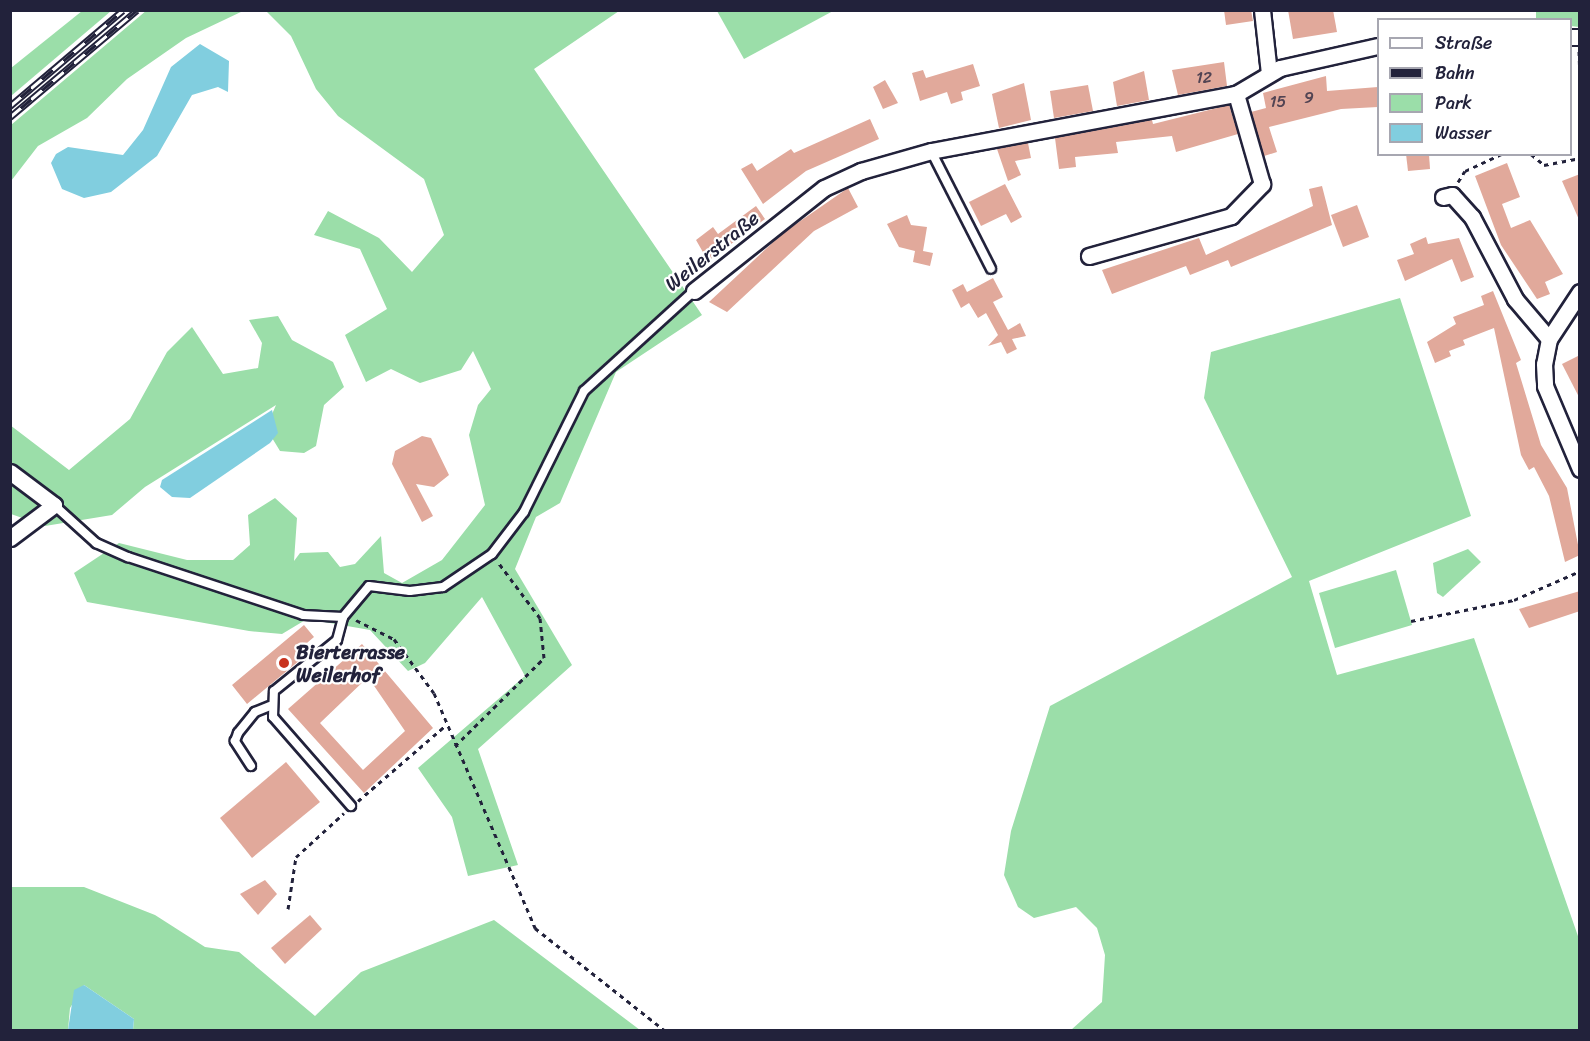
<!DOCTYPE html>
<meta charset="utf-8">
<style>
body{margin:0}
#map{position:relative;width:1590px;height:1041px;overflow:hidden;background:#fff;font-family:Sriracha,sans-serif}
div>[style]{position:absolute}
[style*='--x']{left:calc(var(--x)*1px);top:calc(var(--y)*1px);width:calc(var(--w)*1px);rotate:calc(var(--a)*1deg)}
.green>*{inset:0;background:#9bdea9}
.water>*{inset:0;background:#81cedf}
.building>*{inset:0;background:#e1a99b}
.path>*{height:3px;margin-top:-1.5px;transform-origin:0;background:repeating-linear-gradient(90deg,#22223b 0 4.5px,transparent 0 9px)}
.roads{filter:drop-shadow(2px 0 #22223b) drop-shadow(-2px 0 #22223b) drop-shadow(0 2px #22223b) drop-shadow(0 -2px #22223b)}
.service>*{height:8px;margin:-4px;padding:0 4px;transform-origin:4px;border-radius:4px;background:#fff}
.minor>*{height:15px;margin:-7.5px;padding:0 7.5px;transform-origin:7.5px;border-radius:7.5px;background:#fff}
.rail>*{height:7px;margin-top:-3.5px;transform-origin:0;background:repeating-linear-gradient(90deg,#fff 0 14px,#22223b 0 28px);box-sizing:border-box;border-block:2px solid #22223b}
.dots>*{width:16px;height:16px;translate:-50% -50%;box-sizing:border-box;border:3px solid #fff;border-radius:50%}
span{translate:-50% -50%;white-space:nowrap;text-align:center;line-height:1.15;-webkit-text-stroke:4.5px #fff;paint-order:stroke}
.number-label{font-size:16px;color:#524453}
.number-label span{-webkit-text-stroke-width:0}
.street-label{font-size:20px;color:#22223b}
.poi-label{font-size:20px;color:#22223b;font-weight:700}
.left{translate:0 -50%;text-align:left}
.frame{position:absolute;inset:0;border:12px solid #22223b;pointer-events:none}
.legend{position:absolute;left:1377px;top:18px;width:195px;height:138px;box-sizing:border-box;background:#fff;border:2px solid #a7a7b1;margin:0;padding:8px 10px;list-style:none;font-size:18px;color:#22223b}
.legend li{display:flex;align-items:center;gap:12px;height:30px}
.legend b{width:30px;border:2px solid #a7a7b1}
</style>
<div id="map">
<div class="green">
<div style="clip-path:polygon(147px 10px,243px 11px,186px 38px,127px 79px,87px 118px,38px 146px,11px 181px,11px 125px)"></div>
<div style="clip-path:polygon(82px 11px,111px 11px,11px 96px,11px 68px)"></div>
<div style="clip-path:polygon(266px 11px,619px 11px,534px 69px,702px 315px,616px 372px,560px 503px,536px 517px,515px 569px,572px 665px,478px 749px,518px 865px,468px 876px,452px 817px,418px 768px,525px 676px,482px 597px,425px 663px,408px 671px,370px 630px,307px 619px,282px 634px,249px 631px,87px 602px,74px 573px,119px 543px,187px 560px,233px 560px,250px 545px,248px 515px,275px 498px,297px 518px,294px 561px,300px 553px,328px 552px,340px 567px,355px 564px,381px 536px,384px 573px,402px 583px,442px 560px,485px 505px,469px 435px,478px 405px,491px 389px,473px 351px,461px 370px,420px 383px,391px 369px,366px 382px,345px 335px,387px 309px,360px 249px,314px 235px,328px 211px,379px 238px,412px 272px,444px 235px,424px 179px,338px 116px,316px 89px,291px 36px)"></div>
<div style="clip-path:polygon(717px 11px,833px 11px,744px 59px)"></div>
<div style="clip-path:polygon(1536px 11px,1579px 11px,1579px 27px,1571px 26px,1570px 20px,1536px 19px)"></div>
<div style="clip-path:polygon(1400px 298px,1471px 516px,1309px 581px,1337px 675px,1474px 638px,1579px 939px,1579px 1030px,1071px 1030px,1102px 1002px,1105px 955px,1097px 928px,1076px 907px,1034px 918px,1018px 907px,1004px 875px,1011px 831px,1050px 706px,1292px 577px,1204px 398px,1211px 352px)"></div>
<div style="clip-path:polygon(278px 316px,292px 340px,333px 362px,344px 387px,324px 405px,316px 446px,304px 453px,280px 451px,266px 428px,276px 405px,145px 487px,112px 515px,45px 526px,11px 514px,10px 425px,69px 470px,130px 419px,167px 352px,192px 327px,223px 374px,258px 368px,262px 343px,249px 320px)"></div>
<div style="clip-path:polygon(1468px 549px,1481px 562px,1443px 597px,1437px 593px,1433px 563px)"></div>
<div style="clip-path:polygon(1396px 570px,1412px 625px,1335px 648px,1319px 593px)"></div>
<div style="clip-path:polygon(10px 887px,84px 887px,155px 915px,205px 947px,239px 952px,315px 1016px,361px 972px,494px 920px,640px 1030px,133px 1030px,134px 1019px,84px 985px,70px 1008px,68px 1030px,11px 1030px)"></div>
</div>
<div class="water">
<div style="clip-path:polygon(200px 44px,229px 61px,228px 92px,218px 87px,192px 95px,157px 156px,111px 192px,84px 198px,62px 189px,51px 163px,56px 154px,68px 147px,123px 155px,143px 130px,171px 67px)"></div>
<div style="clip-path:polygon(272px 410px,278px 433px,270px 443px,190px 498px,172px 497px,160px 487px,162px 480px)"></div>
<div style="clip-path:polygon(84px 985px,134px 1019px,133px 1030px,68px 1030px,74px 990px)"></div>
</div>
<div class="building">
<div style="clip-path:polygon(1224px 10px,1251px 10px,1253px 21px,1226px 25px)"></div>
<div style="clip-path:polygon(1288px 10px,1333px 10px,1337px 32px,1293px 39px)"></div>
<div style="clip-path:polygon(1224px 62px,1227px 86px,1178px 95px,1172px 70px)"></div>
<div style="clip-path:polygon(973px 64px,980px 86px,961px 92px,963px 100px,951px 104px,947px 92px,920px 101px,912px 73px,923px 70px,926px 78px)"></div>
<div style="clip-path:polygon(1144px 71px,1149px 100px,1117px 106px,1113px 82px)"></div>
<div style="clip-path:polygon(1326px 76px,1327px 91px,1378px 87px,1378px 107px,1341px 109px,1269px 127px,1277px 152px,1264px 156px,1251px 112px,1266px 108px,1263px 93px)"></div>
<div style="clip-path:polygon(885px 80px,898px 103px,883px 109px,873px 87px)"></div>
<div style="clip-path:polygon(1024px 83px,1031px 120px,999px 128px,992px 94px)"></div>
<div style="clip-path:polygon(1088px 85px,1093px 111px,1054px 118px,1050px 91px)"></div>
<div style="clip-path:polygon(1229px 105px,1238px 134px,1176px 152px,1172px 136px,1116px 142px,1118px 153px,1075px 157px,1076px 167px,1059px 169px,1055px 138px,1152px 120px,1153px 124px)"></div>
<div style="clip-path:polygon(870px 119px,879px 139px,806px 171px,763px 204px,741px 169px,752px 163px,757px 171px,791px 149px,794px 153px)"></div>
<div style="clip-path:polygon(1028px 143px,1031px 158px,1015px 161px,1021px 175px,1008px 181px,997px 149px)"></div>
<div style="clip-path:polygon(1406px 154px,1429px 154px,1430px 169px,1408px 171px)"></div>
<div style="clip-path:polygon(1507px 163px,1520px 197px,1502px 204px,1511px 228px,1530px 220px,1563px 274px,1545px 282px,1550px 294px,1537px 299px,1501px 245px,1475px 176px)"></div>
<div style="clip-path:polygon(1580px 174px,1580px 222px,1562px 181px)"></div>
<div style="clip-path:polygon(1005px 184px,1022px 217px,1011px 223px,1006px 214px,981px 226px,969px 202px)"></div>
<div style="clip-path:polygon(1322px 186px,1332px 225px,1231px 267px,1228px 260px,1190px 275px,1186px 266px,1112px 294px,1102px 270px,1199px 238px,1206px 255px,1313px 206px,1309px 189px)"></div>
<div style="clip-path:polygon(848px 188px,858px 207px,814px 231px,727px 312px,709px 302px,783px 233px)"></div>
<div style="clip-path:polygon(1357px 205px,1369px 237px,1343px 247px,1331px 215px)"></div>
<div style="clip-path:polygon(756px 206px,765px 219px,708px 261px,696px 240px,713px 227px,718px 234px)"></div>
<div style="clip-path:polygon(907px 215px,911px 225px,927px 227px,923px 251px,933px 253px,930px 266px,913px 262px,915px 251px,899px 247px,887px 224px)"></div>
<div style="clip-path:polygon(1426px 237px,1428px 244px,1459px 238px,1474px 277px,1461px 282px,1452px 259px,1405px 281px,1397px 260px,1414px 254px,1410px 244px)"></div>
<div style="clip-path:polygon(993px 278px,1003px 297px,993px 302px,1008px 330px,1020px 323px,1026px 336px,1012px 339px,1017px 349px,1007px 354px,1001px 342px,988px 346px,998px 335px,986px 313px,978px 318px,969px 303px,961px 308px,952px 290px,963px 284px,967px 292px)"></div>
<div style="clip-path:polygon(1493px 291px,1521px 360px,1516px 363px,1541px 445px,1567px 488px,1580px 555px,1565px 562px,1549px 496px,1534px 467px,1529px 470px,1521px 455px,1494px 328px,1463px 340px,1465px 345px,1449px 351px,1451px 356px,1435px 363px,1427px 342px,1456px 324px,1453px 317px,1484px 305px,1481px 296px)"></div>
<div style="clip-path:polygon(1580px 355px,1580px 399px,1562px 364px)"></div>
<div style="clip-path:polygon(422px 436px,431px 438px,449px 475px,434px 487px,416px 484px,433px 516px,422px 522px,392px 464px,395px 451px)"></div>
<div style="clip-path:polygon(1580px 591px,1580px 611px,1529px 628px,1519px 609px)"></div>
<div style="clip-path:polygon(304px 625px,314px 637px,295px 653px,300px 660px,247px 704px,232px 685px)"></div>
<div style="clip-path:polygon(evenodd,362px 644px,433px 728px,364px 793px,288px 709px,362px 644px,368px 677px,405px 731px,363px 770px,320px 723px,368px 677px)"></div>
<div style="clip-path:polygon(286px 762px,320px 802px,252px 858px,220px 818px)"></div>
<div style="clip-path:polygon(265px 880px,277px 894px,258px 915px,240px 894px)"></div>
<div style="clip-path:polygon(310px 915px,322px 929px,285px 964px,271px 948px)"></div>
</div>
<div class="path">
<div style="--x:1579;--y:51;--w:25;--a:88"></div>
<div style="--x:1531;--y:154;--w:17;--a:40"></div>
<div style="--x:1544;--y:165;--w:37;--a:-11"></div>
<div style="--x:1458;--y:182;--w:13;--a:-58"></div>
<div style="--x:1465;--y:171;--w:40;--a:-25"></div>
<div style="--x:356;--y:620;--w:42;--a:26.6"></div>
<div style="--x:394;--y:639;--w:67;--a:53.5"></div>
<div style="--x:434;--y:693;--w:256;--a:66.7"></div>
<div style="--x:535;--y:928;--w:164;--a:38.3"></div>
<div style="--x:1411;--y:621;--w:105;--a:-11.5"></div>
<div style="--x:1514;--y:600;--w:72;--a:-23.7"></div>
<div style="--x:455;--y:746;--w:125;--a:-44.7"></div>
<div style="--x:544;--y:658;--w:40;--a:-95.7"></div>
<div style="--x:540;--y:618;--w:70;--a:-126.9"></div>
<div style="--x:358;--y:801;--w:115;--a:-40.8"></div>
<div style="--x:288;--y:909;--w:53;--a:-81.3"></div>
<div style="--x:296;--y:857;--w:65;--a:-42.5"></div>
</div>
<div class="roads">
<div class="service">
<div style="--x:931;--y:151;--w:132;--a:63"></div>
<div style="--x:54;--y:505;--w:57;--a:42.1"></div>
<div style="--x:96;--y:543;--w:35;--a:24"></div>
<div style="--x:128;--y:557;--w:184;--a:18.3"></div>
<div style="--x:303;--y:615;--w:40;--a:2.9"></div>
<div style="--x:251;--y:766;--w:30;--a:-123"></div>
<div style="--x:235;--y:741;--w:9;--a:-69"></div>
<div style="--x:238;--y:733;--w:27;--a:-51"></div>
<div style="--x:255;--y:712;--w:16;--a:-22"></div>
<div style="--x:351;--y:806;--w:118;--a:-131.2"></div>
<div style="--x:273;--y:717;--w:26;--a:-88"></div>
<div style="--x:274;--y:691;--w:81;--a:-39"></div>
<div style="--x:337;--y:640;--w:24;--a:-75"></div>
<div style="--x:343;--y:617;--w:40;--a:-50"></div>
<div style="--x:369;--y:586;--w:41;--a:7"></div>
<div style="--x:410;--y:591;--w:33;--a:-7"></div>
<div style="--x:443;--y:587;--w:59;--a:-34"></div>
<div style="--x:492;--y:554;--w:53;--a:-52.7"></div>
<div style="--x:524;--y:512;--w:135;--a:-63.6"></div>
<div style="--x:584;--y:391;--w:149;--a:-42.3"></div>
</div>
<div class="minor">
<div style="--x:1262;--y:10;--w:63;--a:83.7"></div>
<div style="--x:1570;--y:37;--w:10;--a:0"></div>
<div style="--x:1443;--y:197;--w:9;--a:-13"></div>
<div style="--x:1452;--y:195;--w:30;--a:48"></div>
<div style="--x:1472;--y:217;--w:93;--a:62.3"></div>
<div style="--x:1515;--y:299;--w:52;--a:49.6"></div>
<div style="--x:1089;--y:256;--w:148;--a:-15.7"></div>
<div style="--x:1231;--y:216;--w:45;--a:-45.9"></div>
<div style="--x:1262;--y:184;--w:94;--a:-106.1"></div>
<div style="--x:694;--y:291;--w:166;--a:-38.4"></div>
<div style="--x:824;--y:188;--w:41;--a:-24.7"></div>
<div style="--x:861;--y:171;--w:73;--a:-15.9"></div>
<div style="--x:931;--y:151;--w:310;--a:-10.6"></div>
<div style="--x:1236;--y:94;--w:51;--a:-30.6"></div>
<div style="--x:1280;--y:68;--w:100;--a:-12.7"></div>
<div style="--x:1580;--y:292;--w:56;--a:123.4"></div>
<div style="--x:1549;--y:339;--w:25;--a:101"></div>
<div style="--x:1544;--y:364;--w:22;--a:87"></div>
<div style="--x:1545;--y:386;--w:90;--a:67.1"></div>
<div style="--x:10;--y:472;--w:55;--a:36.9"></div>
<div style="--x:54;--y:505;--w:55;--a:143.1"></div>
</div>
</div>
<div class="rail">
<div style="--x:10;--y:106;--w:148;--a:-40.3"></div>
<div style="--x:10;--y:117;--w:166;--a:-40.1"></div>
</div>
<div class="dots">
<div style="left:284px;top:663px;background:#c8321e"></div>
</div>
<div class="number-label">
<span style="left:1204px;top:78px">12</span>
<span style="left:1309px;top:98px">9</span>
<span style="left:1278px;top:102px">15</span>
</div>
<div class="street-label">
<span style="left:712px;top:251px;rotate:-39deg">Weilerstraße</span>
</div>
<div class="poi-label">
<span class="left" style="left:296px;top:664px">Bierterrasse<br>Weilerhof</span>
</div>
<div class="frame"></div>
<ul class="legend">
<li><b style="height:8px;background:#fff"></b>Straße</li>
<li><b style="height:8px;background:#22223b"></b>Bahn</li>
<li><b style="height:16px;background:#9bdea9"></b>Park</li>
<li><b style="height:16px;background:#81cedf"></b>Wasser</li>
</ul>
</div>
